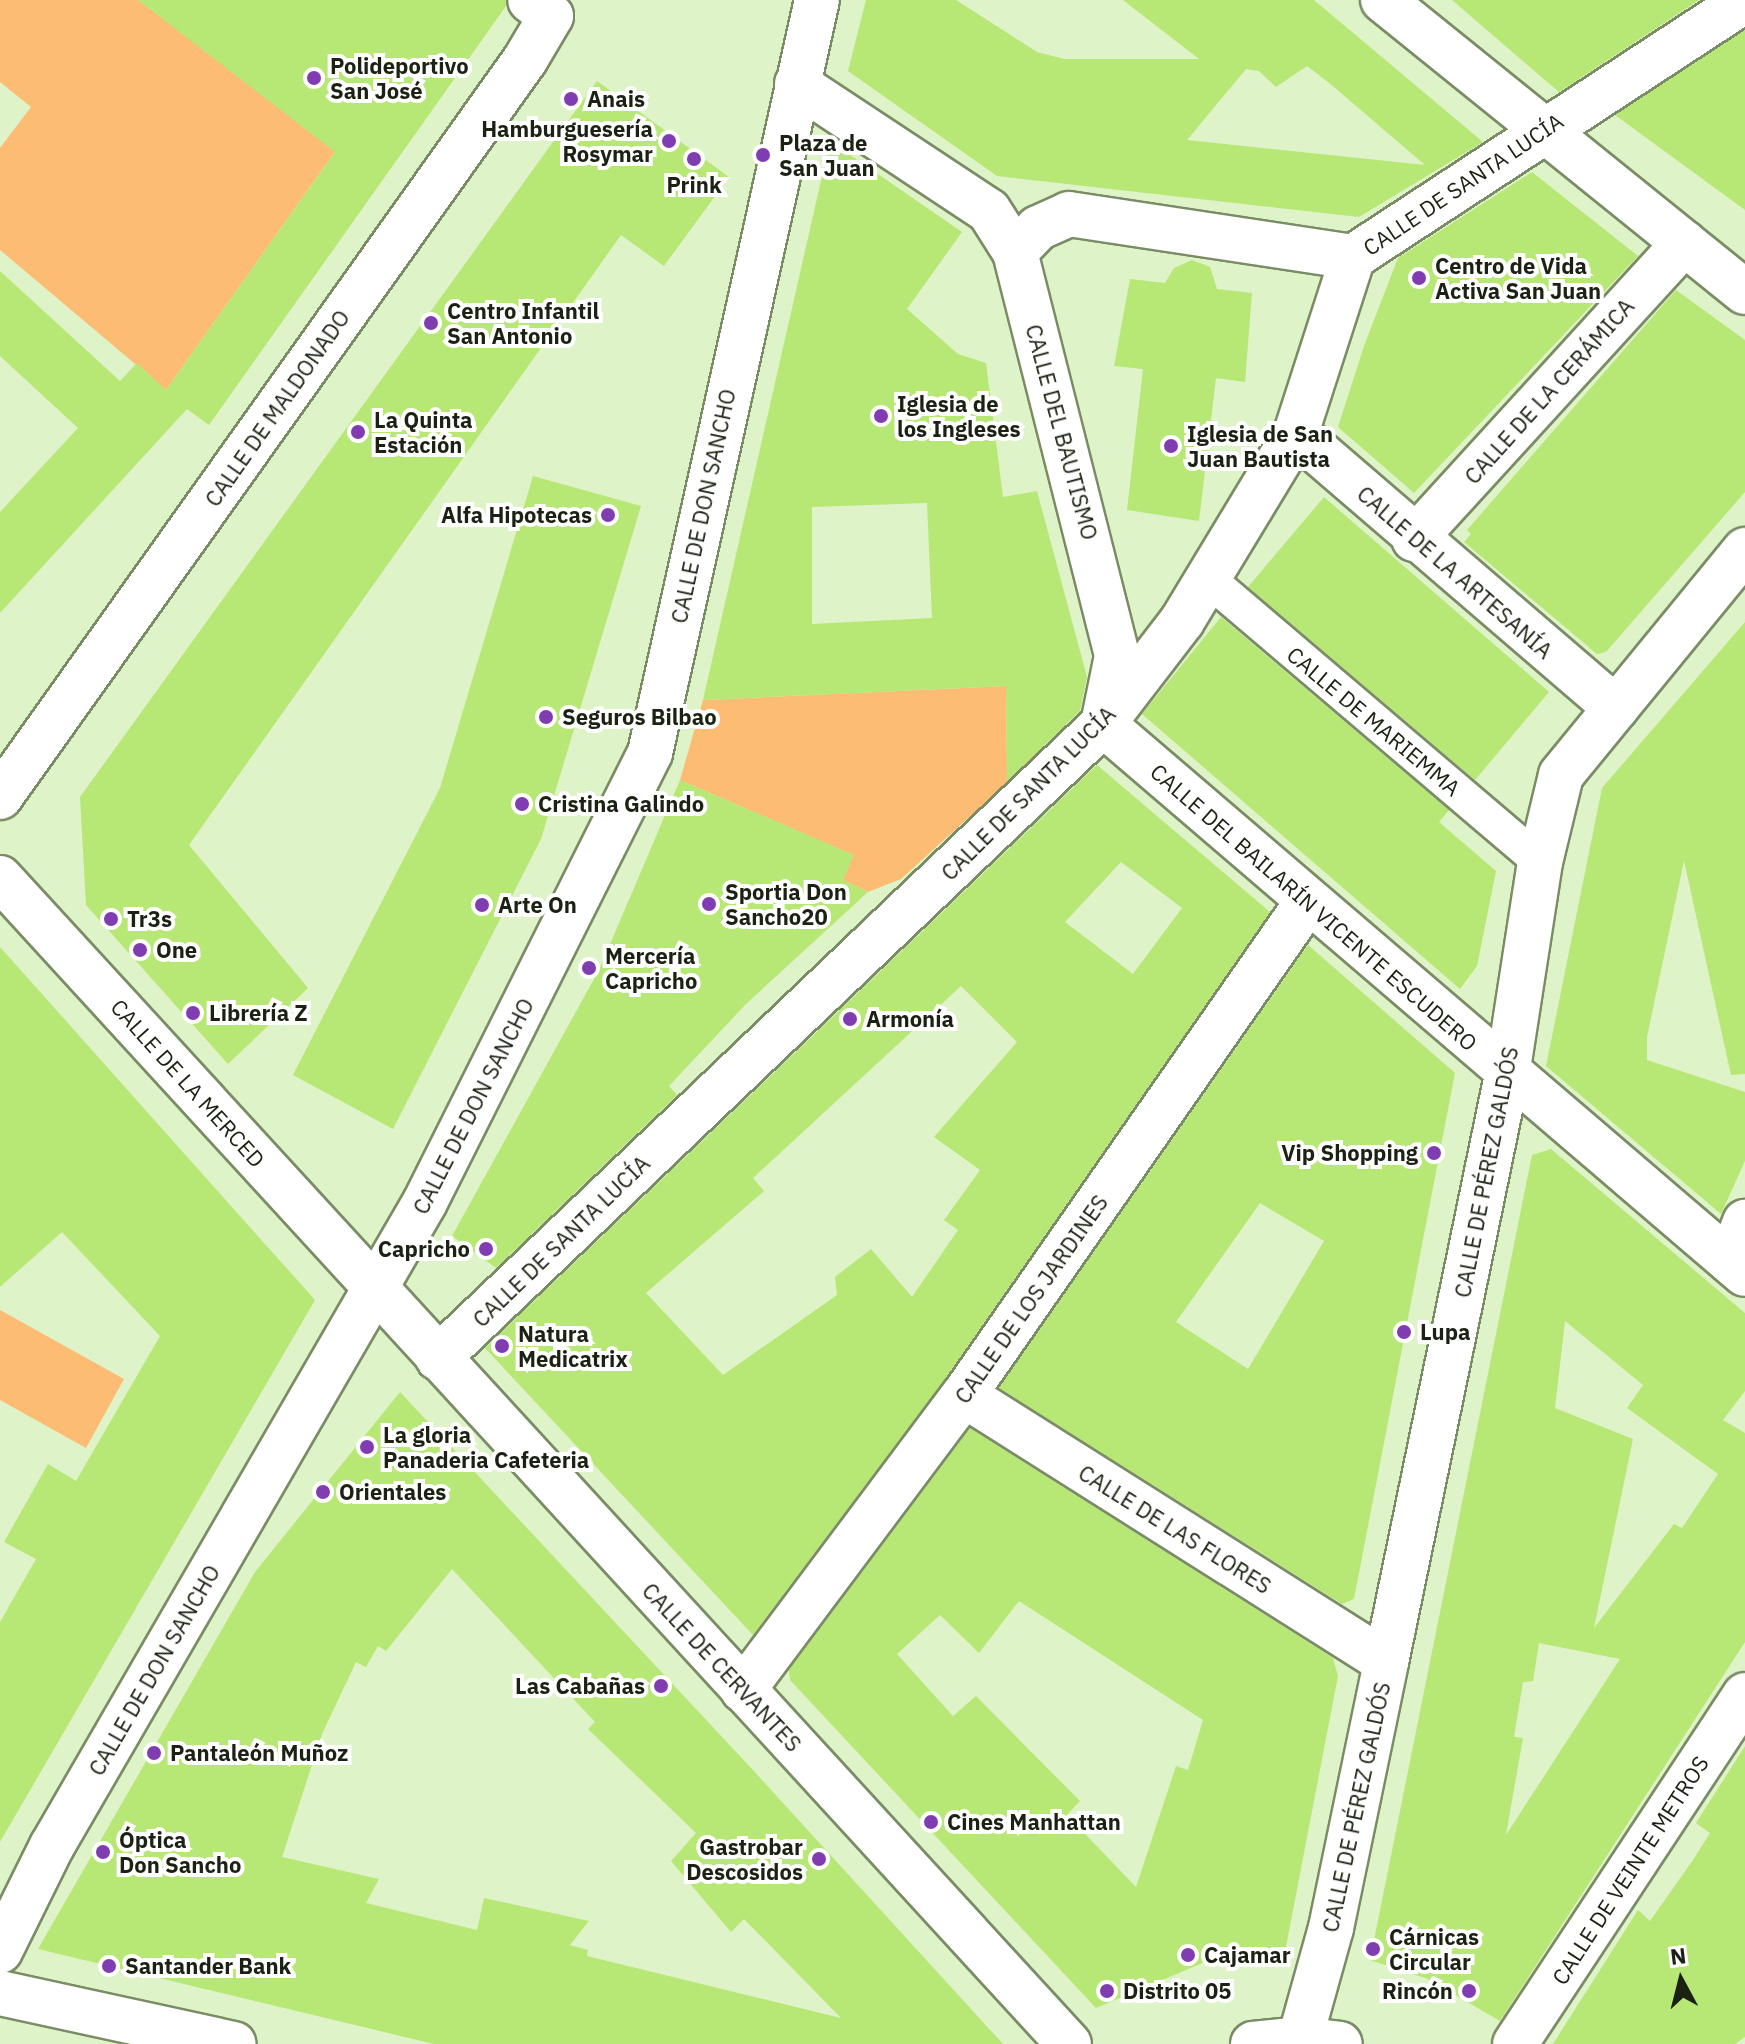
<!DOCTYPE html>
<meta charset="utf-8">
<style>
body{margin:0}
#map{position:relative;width:1745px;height:2044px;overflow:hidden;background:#dff3c9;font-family:"IBM Plex Sans",sans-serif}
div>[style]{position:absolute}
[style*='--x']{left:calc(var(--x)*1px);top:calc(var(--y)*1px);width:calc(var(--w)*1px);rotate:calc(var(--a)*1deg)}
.green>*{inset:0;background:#fdbc73}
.building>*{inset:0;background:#b7e775}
.roads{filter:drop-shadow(2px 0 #7a8c65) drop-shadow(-2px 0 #7a8c65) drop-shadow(0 2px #7a8c65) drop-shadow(0 -2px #7a8c65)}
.pedestrian>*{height:34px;margin:-17px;padding:0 17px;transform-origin:17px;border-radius:17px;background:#fff}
.minor>*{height:44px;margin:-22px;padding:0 22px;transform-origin:22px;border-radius:22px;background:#fff}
.tertiary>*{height:44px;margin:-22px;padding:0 22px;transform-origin:22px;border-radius:22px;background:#fff}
.dots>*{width:22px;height:22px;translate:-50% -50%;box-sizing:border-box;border:4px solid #fff;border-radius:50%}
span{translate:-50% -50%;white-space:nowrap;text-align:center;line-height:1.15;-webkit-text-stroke:8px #fff;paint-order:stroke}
.poi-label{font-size:22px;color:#1c2213;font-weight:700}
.left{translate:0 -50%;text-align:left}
.right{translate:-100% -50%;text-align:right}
.street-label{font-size:22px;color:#1c2213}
.north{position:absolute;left:1641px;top:1940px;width:80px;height:80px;-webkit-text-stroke:6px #fff;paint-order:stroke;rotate:353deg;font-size:22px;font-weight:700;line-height:32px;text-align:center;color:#1c2213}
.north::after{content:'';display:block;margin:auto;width:28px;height:36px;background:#1c2213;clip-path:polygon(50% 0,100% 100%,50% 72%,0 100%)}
</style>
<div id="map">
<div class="green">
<div style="clip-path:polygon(0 0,138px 0,337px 149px,166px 390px,0 250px,0 148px,31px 107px,0 82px)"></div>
<div style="clip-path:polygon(1006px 686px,1007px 774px,1054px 740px,901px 879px,868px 892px,843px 880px,853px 855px,680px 780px,703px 700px)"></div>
<div style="clip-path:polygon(0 1310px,124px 1379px,86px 1448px,0 1400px)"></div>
</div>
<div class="building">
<div style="clip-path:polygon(138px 0,506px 0,506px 6px,209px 425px,187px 409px,0 613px,0 512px,78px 428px,0 356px,0 271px,120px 381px,137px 363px,166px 390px,335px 152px)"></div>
<div style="clip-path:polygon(evenodd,866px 0,956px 0,1037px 52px,1064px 59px,1199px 59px,1123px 0,1314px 0,1483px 142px,1359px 217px,997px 176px,848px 71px,866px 0,1307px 66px,1328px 82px,1425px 165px,1187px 140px,1246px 69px,1259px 71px,1276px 87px,1307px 66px)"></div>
<div style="clip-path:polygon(1452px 0,1699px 0,1559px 92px)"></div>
<div style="clip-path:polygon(1745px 30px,1745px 210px,1615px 115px)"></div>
<div style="clip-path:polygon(597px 81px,729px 177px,664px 266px,621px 235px,189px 845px,308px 988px,228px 1064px,86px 905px,80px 797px)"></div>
<div style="clip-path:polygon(evenodd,830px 141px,962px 232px,907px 309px,958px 354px,986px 363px,1003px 497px,1037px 491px,1087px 677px,1080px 711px,1007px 781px,1006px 686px,703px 700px,830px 141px,927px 503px,932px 618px,812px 624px,812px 507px,927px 503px)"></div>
<div style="clip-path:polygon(1532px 172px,1638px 256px,1414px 493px,1338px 427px,1364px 346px,1398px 258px)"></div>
<div style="clip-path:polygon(1192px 260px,1210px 267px,1217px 289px,1252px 293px,1245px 382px,1216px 378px,1199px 521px,1127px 510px,1143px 369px,1114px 366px,1130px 279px,1165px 283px,1174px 268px)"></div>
<div style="clip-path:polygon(1676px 290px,1745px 340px,1745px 492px,1606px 652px,1597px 654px,1464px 542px,1471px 534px,1467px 530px)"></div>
<div style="clip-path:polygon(533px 476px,641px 506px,541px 839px,393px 1129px,293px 1075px,440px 788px)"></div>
<div style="clip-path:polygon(1324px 497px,1549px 692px,1475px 780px,1248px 587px)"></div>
<div style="clip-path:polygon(1221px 617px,1449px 810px,1439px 822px,1496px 871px,1477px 966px,1460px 989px,1142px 714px)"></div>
<div style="clip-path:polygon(1745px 622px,1745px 1074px,1731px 1075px,1684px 861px,1647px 1037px,1647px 1060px,1745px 1092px,1745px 1161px,1721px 1214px,1546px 1066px,1602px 788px)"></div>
<div style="clip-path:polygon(evenodd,1097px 765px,1270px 912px,944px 1380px,753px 1635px,485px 1348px,1097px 765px,1121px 862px,1182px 908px,1133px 974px,1065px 922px,1121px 862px,1097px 765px,961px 986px,1017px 1042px,934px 1137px,980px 1170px,944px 1220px,958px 1230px,912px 1297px,871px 1249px,835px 1277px,837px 1295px,723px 1375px,646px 1293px,764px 1191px,753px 1178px,961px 986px)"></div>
<div style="clip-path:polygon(680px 780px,854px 855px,843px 880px,868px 892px,746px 1004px,669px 1086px,677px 1095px,496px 1268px,452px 1236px,599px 970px)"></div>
<div style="clip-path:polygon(evenodd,1308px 945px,1455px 1073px,1354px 1599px,1342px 1604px,999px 1388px,1308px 945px,1260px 1203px,1324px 1241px,1248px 1369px,1176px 1322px,1260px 1203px)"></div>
<div style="clip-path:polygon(0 947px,315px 1300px,0 1842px,0 1622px,36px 1559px,4px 1542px,48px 1464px,76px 1481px,160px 1336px,62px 1232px,0 1287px)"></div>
<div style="clip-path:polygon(evenodd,1551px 1149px,1745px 1313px,1745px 1391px,1723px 1420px,1745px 1433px,1745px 1642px,1500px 2021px,1428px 1979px,1370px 1960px,1532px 1155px,1551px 1149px,1565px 1321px,1643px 1385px,1627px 1408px,1718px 1474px,1682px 1528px,1674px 1524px,1594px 1628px,1633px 1439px,1555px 1408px,1565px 1321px,1551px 1149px,1539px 1643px,1620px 1659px,1506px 1835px,1523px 1738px,1514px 1737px,1523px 1682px,1533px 1681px,1539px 1643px)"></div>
<div style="clip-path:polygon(evenodd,400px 1392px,752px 1769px,1003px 2044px,434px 2044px,38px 1949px,255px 1572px,400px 1392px,452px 1569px,595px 1722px,588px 1729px,696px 1833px,671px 1861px,731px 1932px,744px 1919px,841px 2018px,587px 1956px,588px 1950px,570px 1945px,589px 1921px,484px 1898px,477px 1930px,366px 1903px,379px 1879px,282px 1857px,322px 1734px,356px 1662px,366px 1667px,378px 1646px,386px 1651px,452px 1569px)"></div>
<div style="clip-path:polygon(evenodd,970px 1428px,1333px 1658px,1338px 1676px,1285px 1952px,1205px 1962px,1096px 2008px,790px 1680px,789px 1670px,970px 1428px,1019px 1601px,1203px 1720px,1188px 1770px,1176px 1766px,1136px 1887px,1067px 1815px,1080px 1801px,976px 1696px,953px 1716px,897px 1654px,940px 1615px,979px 1653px,1019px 1601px)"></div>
<div style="clip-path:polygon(1745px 1746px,1745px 2037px,1735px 2044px,1553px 2044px,1638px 1910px,1650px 1921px,1693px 1860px,1710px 1833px,1696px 1823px)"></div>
</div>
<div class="roads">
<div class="pedestrian">
<div style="--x:1208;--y:579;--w:436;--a:40.4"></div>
</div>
<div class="minor">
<div style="--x:1383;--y:0;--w:465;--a:38.9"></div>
<div style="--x:797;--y:84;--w:230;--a:33.5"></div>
<div style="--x:989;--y:211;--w:49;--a:57.6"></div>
<div style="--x:1015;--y:252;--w:417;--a:75.8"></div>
<div style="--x:1117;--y:656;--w:69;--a:101.6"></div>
<div style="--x:1103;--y:724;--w:845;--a:40.59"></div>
<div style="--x:1015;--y:252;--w:33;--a:-46"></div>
<div style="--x:1038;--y:228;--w:34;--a:-24"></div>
<div style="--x:1069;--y:214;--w:287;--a:8.6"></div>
<div style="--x:1296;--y:433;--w:422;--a:40.7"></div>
<div style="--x:1414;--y:539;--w:401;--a:-47.6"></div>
<div style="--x:0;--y:797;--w:905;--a:-54.54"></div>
<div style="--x:525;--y:60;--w:51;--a:-59.4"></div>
<div style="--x:551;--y:16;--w:26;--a:-143"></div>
<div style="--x:1730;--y:1261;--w:42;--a:-69"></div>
<div style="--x:438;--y:1358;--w:919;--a:-43.63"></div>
<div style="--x:1103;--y:724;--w:130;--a:-52.5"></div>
<div style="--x:1182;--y:621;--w:220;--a:-58.8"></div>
<div style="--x:1296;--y:433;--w:185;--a:-72.1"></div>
<div style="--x:1353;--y:257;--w:469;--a:-33.2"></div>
<div style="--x:964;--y:1395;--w:499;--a:32.3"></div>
<div style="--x:743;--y:1690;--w:369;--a:-53.2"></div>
<div style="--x:964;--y:1395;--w:602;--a:-55.15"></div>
<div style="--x:1300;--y:2039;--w:115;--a:-74.4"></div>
<div style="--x:1331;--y:1928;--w:272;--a:-78.3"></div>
<div style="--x:1386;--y:1662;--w:599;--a:-78.35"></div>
<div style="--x:1507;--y:1075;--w:216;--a:-81.2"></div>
<div style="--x:1540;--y:862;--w:89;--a:-76.4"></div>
<div style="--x:1561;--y:775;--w:291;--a:-50.7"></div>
</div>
<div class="tertiary">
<div style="--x:0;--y:878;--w:1582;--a:47.49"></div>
<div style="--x:0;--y:1951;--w:117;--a:-63.7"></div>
<div style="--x:52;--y:1846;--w:744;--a:-59.92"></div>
<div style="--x:425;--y:1202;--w:502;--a:-63.38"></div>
<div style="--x:650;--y:753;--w:771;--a:-77.5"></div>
<div style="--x:0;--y:1993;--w:239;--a:12.3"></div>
<div style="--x:1253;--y:2044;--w:47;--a:-6.1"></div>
<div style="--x:1300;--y:2039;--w:40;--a:7.1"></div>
<div style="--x:1515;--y:2044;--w:418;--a:-56.6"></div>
</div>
</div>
<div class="dots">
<div style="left:314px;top:78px;background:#803db1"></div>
<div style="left:571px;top:99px;background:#803db1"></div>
<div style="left:669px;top:141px;background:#803db1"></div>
<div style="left:763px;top:155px;background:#803db1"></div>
<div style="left:694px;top:159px;background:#803db1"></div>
<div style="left:1419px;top:278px;background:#803db1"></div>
<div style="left:431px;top:323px;background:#803db1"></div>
<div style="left:881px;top:416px;background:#803db1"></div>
<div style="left:358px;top:432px;background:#803db1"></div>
<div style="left:1171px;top:446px;background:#803db1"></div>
<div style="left:608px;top:515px;background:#803db1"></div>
<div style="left:546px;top:717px;background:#803db1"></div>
<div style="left:522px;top:804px;background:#803db1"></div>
<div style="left:709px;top:904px;background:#803db1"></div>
<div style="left:482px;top:905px;background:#803db1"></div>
<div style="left:111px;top:919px;background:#803db1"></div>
<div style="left:140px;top:950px;background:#803db1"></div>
<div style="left:589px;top:968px;background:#803db1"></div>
<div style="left:193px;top:1013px;background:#803db1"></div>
<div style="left:850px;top:1019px;background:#803db1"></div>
<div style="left:1434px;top:1153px;background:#803db1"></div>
<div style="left:486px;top:1249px;background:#803db1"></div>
<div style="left:1404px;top:1332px;background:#803db1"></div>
<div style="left:502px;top:1346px;background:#803db1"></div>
<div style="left:367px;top:1447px;background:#803db1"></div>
<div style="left:323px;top:1492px;background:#803db1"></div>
<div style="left:661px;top:1686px;background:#803db1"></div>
<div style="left:154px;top:1753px;background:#803db1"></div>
<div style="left:931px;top:1822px;background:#803db1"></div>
<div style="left:103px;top:1852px;background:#803db1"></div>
<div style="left:819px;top:1859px;background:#803db1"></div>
<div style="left:1373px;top:1949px;background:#803db1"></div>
<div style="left:1188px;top:1955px;background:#803db1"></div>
<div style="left:109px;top:1966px;background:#803db1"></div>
<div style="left:1107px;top:1991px;background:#803db1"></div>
<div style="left:1469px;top:1991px;background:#803db1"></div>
</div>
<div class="poi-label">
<span class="left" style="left:330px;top:78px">Polideportivo<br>San José</span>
<span class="left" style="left:587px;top:99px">Anais</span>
<span class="right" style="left:653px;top:141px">Hamburguesería<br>Rosymar</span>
<span class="left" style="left:779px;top:155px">Plaza de<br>San Juan</span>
<span style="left:694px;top:185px">Prink</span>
<span class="left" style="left:1435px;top:278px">Centro de Vida<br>Activa San Juan</span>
<span class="left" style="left:447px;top:323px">Centro Infantil<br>San Antonio</span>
<span class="left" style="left:897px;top:416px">Iglesia de<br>los Ingleses</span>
<span class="left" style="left:374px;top:432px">La Quinta<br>Estación</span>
<span class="left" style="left:1187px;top:446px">Iglesia de San<br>Juan Bautista</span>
<span class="right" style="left:592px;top:515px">Alfa Hipotecas</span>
<span class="left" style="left:562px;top:717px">Seguros Bilbao</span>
<span class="left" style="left:538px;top:804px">Cristina Galindo</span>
<span class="left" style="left:725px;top:904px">Sportia Don<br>Sancho20</span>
<span class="left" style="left:498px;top:905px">Arte On</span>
<span class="left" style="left:127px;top:919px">Tr3s</span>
<span class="left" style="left:156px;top:950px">One</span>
<span class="left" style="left:605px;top:968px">Mercería<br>Capricho</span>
<span class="left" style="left:209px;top:1013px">Librería Z</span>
<span class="left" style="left:866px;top:1019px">Armonía</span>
<span class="right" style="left:1418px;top:1153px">Vip Shopping</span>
<span class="right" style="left:470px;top:1249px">Capricho</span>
<span class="left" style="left:1420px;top:1332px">Lupa</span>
<span class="left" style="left:518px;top:1346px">Natura<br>Medicatrix</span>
<span class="left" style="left:383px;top:1447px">La gloria<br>Panaderia Cafeteria</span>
<span class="left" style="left:339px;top:1492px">Orientales</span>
<span class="right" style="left:645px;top:1686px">Las Cabañas</span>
<span class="left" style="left:170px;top:1753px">Pantaleón Muñoz</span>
<span class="left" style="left:947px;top:1822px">Cines Manhattan</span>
<span class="left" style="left:119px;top:1852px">Óptica<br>Don Sancho</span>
<span class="right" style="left:803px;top:1859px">Gastrobar<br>Descosidos</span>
<span class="left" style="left:1389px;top:1949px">Cárnicas<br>Circular</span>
<span class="left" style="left:1204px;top:1955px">Cajamar</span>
<span class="left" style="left:125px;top:1966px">Santander Bank</span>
<span class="left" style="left:1123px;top:1991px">Distrito 05</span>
<span class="right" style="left:1453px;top:1991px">Rincón</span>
</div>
<div class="street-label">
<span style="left:1463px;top:184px;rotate:-34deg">CALLE DE SANTA LUCÍA</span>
<span style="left:1549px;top:391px;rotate:-48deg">CALLE DE LA CERÁMICA</span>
<span style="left:277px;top:408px;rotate:-55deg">CALLE DE MALDONADO</span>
<span style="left:1062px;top:432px;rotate:75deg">CALLE DEL BAUTISMO</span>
<span style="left:703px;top:506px;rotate:-78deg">CALLE DE DON SANCHO</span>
<span style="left:1455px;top:572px;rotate:41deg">CALLE DE LA ARTESANÍA</span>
<span style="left:1374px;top:721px;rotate:40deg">CALLE DE MARIEMMA</span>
<span style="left:1028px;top:793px;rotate:-45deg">CALLE DE SANTA LUCÍA</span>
<span style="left:1314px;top:907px;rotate:41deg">CALLE DEL BAILARÍN VICENTE ESCUDERO</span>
<span style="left:188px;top:1083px;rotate:48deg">CALLE DE LA MERCED</span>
<span style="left:473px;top:1106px;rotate:-63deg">CALLE DE DON SANCHO</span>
<span style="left:1486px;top:1172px;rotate:-79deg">CALLE DE PÉREZ GALDÓS</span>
<span style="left:561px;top:1241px;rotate:-44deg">CALLE DE SANTA LUCÍA</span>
<span style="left:1031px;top:1299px;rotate:-55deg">CALLE DE LOS JARDINES</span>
<span style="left:1175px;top:1529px;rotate:32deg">CALLE DE LAS FLORES</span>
<span style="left:722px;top:1667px;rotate:47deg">CALLE DE CERVANTES</span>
<span style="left:154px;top:1670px;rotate:-60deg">CALLE DE DON SANCHO</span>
<span style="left:1356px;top:1807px;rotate:-78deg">CALLE DE PÉREZ GALDÓS</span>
<span style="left:1630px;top:1870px;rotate:-57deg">CALLE DE VEINTE METROS</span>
</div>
<div class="north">N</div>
</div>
